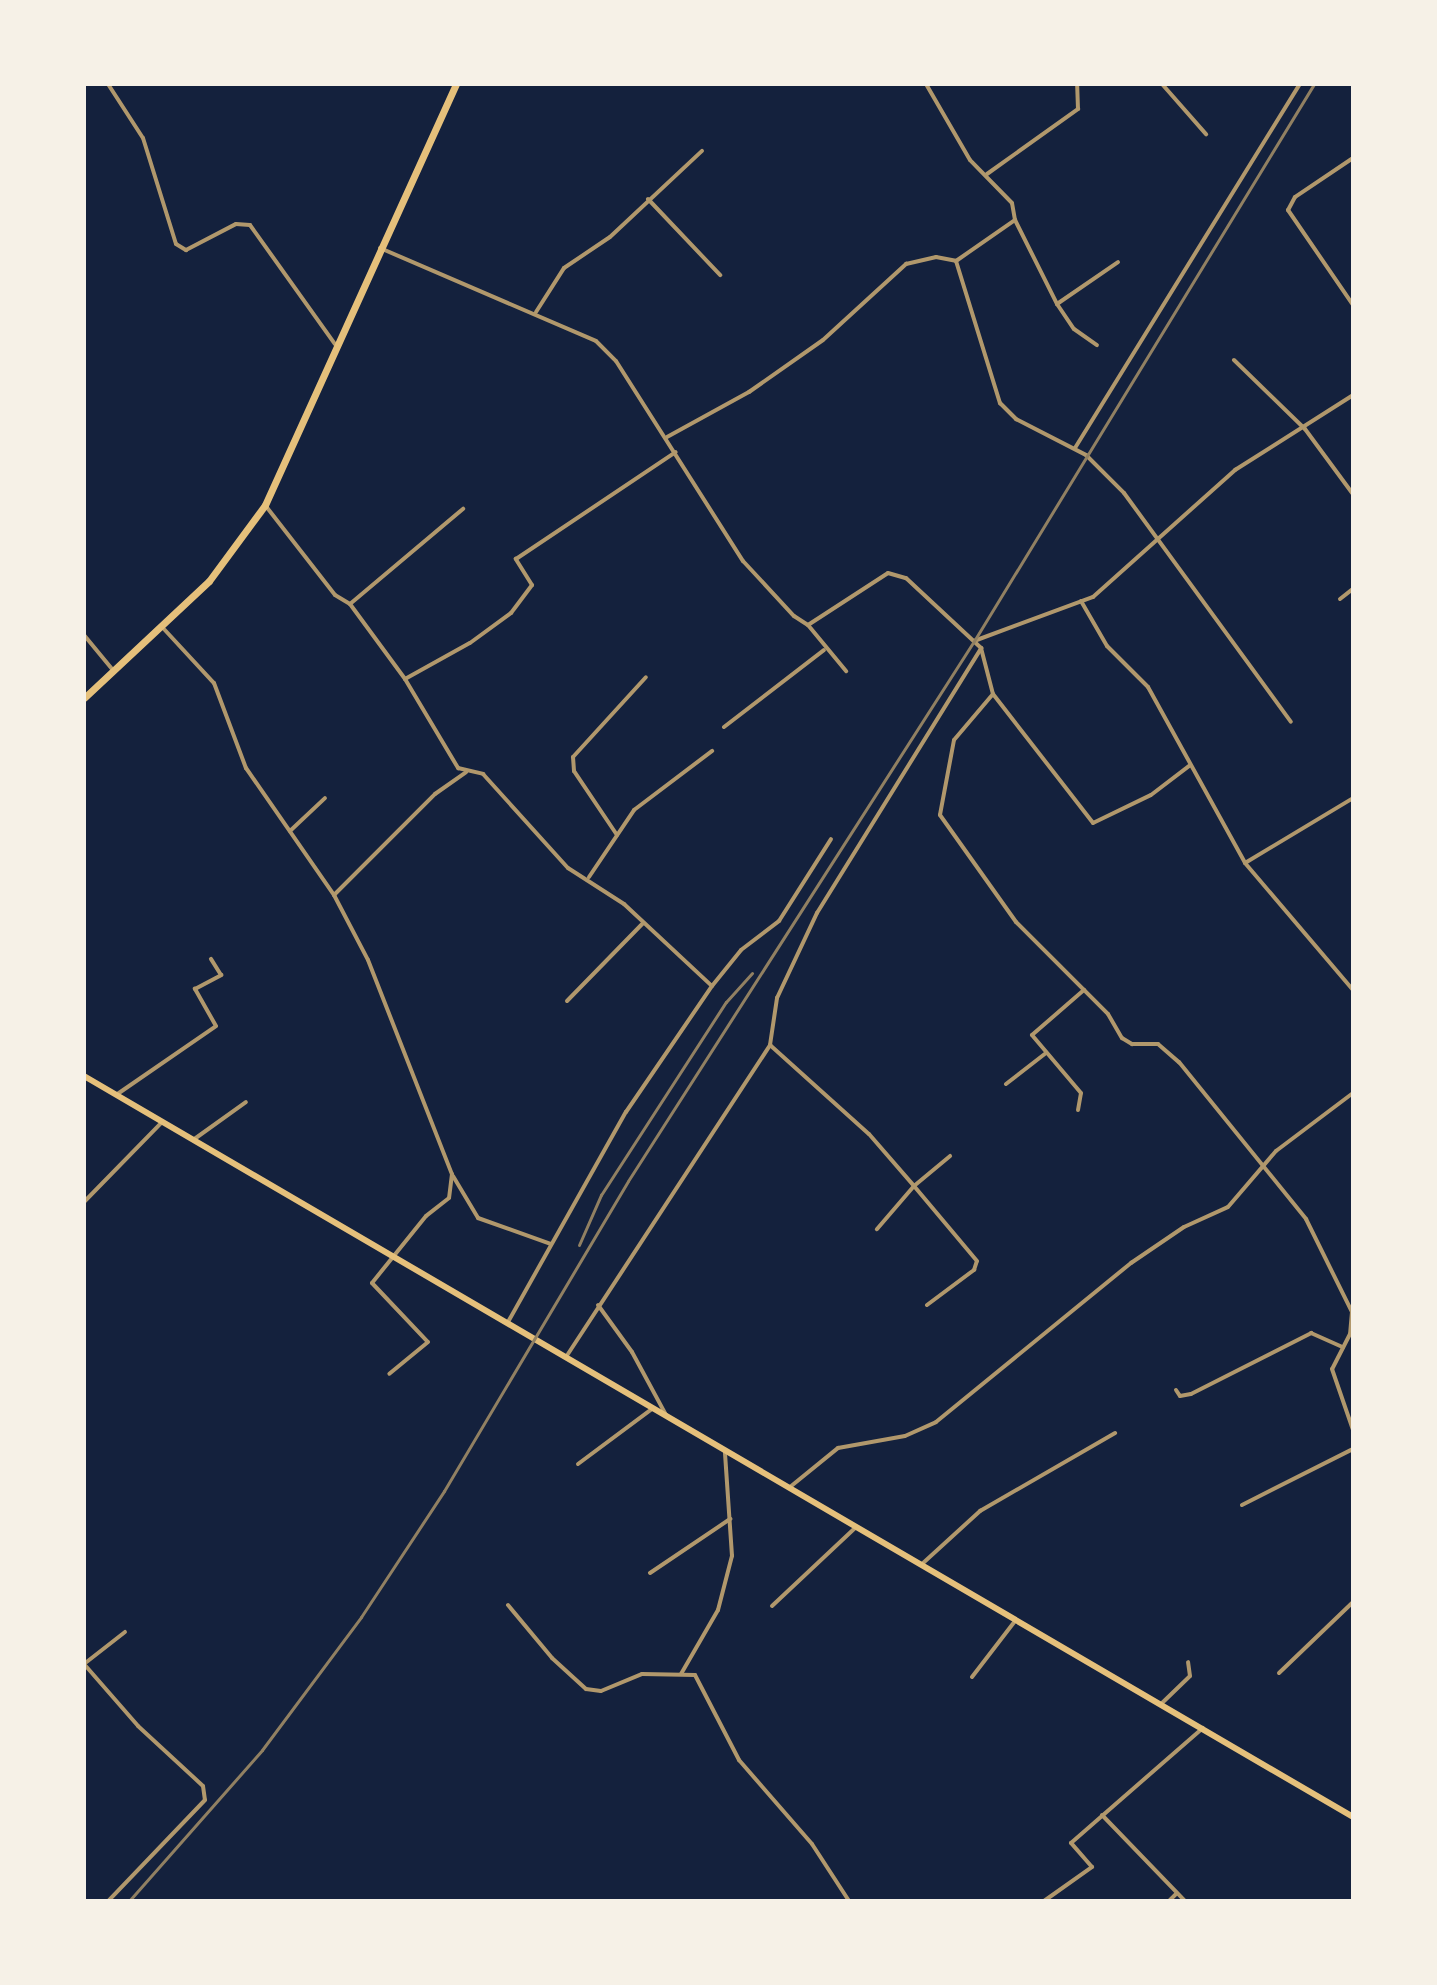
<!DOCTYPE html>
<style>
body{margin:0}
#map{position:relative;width:1437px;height:1985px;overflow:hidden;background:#14213d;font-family:"Space Grotesk",sans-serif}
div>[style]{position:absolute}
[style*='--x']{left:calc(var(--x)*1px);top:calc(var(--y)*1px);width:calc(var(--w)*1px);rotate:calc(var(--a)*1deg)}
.minor>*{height:4px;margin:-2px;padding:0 2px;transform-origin:2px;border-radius:2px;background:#b1986c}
.secondary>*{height:6px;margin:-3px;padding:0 3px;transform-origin:3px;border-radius:3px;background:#e5c07b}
.primary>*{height:7px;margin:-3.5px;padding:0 3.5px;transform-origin:3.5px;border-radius:3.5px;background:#e5c07b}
.rail>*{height:3px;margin:-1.5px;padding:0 1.5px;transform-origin:1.5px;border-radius:1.5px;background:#918062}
span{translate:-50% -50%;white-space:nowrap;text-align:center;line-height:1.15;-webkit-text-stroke:6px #f6f1e7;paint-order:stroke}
.frame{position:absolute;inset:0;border:86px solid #f6f1e7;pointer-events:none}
</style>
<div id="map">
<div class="minor">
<div style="--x:108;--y:84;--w:64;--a:57.1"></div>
<div style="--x:143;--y:138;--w:111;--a:72.7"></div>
<div style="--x:176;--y:244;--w:12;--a:31"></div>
<div style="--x:186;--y:250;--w:56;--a:-27.5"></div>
<div style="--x:236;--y:224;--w:14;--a:4"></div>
<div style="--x:250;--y:225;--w:146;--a:54.5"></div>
<div style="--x:1162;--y:84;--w:67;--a:48.7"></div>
<div style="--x:1353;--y:158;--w:70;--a:146.1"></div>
<div style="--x:1295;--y:197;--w:15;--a:118"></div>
<div style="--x:1288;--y:210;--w:115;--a:55.6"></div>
<div style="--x:987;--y:174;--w:112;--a:-35.5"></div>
<div style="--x:1078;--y:109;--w:25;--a:-92"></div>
<div style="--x:648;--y:199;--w:105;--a:46.5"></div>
<div style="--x:1015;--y:220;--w:94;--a:63.4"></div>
<div style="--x:1057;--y:304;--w:30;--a:56"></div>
<div style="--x:1074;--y:329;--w:28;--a:35"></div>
<div style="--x:380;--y:248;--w:235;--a:23.3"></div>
<div style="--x:596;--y:341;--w:28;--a:45"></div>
<div style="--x:616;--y:361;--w:237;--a:57.6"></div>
<div style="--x:743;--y:561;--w:75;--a:47.2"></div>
<div style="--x:794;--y:616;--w:17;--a:33"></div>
<div style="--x:808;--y:625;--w:95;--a:-33"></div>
<div style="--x:888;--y:573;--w:19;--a:16"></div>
<div style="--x:906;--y:578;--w:103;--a:43"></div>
<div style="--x:981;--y:648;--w:48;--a:75.4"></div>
<div style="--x:993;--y:694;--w:163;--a:52.2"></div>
<div style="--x:1093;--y:823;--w:64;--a:-25.8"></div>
<div style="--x:1151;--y:795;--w:48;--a:-37.3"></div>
<div style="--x:956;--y:261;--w:149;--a:72.8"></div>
<div style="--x:1000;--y:403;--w:23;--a:45"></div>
<div style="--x:1016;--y:419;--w:79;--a:27.2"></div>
<div style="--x:1086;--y:455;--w:54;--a:45"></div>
<div style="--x:1124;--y:493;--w:283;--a:53.9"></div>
<div style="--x:1057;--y:304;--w:74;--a:-34.5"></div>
<div style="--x:536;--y:312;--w:52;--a:-57.5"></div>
<div style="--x:564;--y:268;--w:55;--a:-34"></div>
<div style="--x:610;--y:237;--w:126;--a:-43.1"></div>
<div style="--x:1234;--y:360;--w:99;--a:44.2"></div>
<div style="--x:1305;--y:429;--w:81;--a:53.6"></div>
<div style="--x:667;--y:437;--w:94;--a:-28.8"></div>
<div style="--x:749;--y:392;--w:90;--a:-35.1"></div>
<div style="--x:823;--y:340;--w:113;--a:-42.5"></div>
<div style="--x:906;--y:264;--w:31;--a:-13"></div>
<div style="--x:936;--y:257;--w:20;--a:11"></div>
<div style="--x:956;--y:261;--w:72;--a:-34.8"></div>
<div style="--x:1015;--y:220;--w:17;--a:-100"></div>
<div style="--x:1012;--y:203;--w:60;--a:-134.3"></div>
<div style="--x:970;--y:160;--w:88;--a:-120.1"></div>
<div style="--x:1075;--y:448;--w:428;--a:-58.3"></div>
<div style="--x:265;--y:505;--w:114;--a:52.1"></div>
<div style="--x:335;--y:595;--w:17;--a:31"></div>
<div style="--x:350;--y:604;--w:93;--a:53.7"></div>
<div style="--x:405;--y:679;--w:104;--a:59.2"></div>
<div style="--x:458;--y:768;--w:26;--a:13"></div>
<div style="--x:483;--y:774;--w:127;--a:47.9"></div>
<div style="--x:568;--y:868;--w:67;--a:32.7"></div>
<div style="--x:624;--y:904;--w:120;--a:43"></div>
<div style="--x:1340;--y:599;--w:16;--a:-38"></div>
<div style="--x:1081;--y:601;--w:52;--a:60"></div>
<div style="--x:1107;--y:646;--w:58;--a:45"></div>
<div style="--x:1148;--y:687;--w:201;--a:61.1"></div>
<div style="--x:1245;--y:863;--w:167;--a:49.6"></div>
<div style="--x:350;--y:604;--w:148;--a:-40.1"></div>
<div style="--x:808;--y:625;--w:60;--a:50.4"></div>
<div style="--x:163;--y:628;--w:75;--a:47.2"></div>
<div style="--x:214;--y:683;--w:91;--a:69.4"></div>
<div style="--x:246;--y:768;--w:155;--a:55.3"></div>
<div style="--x:334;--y:895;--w:73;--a:62.4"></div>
<div style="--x:368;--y:960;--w:230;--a:68.6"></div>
<div style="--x:452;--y:1174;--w:24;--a:97"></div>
<div style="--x:449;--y:1198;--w:29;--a:142"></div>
<div style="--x:426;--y:1216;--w:86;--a:128.9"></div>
<div style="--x:372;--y:1283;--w:81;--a:46.5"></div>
<div style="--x:428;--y:1342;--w:50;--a:140.6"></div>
<div style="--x:84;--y:635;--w:45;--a:50.4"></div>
<div style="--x:974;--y:641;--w:127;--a:-20.3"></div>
<div style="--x:1093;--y:597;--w:191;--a:-41.8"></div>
<div style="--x:1235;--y:470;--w:140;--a:-32.4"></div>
<div style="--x:405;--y:679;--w:74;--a:-29"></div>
<div style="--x:470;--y:643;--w:51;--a:-36.2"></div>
<div style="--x:511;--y:613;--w:35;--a:-53"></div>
<div style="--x:532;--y:585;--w:31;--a:-122"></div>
<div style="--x:516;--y:559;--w:192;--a:-33.8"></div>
<div style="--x:993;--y:694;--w:60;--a:130.3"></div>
<div style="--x:954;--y:740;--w:76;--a:100.6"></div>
<div style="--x:940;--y:815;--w:131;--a:54.6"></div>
<div style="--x:1016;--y:922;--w:130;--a:45"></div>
<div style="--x:1108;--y:1014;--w:28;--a:60"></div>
<div style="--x:1122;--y:1038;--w:12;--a:31"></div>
<div style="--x:1132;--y:1044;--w:26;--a:0"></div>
<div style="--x:1158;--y:1044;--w:28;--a:41"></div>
<div style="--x:1179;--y:1062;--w:202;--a:51"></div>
<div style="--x:1306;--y:1219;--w:104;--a:63.7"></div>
<div style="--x:1352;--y:1312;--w:22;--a:95"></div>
<div style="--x:1350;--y:1334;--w:39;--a:117"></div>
<div style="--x:1332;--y:1369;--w:65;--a:71"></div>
<div style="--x:724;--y:727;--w:126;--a:-37.6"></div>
<div style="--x:290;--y:831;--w:48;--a:-43.3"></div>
<div style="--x:617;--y:835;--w:77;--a:-123.9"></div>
<div style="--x:574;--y:771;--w:14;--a:-94"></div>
<div style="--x:573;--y:757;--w:108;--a:-47.6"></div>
<div style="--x:1245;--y:863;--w:126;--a:-31"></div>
<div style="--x:589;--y:877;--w:81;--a:-56.1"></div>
<div style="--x:634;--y:810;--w:98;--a:-37.1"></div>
<div style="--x:334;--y:895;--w:143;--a:-45"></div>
<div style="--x:435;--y:794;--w:38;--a:-35"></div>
<div style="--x:567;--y:1001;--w:109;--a:-45.7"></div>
<div style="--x:770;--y:1045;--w:133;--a:42"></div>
<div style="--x:869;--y:1134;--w:69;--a:49.1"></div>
<div style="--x:914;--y:1186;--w:57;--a:130.7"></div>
<div style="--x:1006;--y:1084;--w:51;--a:-37.8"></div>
<div style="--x:116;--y:1095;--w:121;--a:-34.6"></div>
<div style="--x:216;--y:1026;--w:43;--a:-119.6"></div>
<div style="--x:195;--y:989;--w:30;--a:-28"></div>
<div style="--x:221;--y:975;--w:19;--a:-122"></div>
<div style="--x:1078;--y:1110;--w:17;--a:-80"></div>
<div style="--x:1081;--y:1093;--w:76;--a:-130.2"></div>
<div style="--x:1032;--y:1035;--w:69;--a:-40.9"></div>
<div style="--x:193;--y:1140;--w:65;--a:-35.6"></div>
<div style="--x:453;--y:1176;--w:49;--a:59.2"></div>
<div style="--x:478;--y:1218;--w:77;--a:19.6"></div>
<div style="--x:84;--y:1202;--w:112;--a:-45.7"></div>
<div style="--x:598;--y:1305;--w:58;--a:54.1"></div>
<div style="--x:632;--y:1352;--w:72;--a:61.6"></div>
<div style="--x:927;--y:1305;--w:59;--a:-36.7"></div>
<div style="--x:974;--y:1270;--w:9;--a:-72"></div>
<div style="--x:977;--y:1261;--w:98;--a:-130"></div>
<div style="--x:914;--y:1186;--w:47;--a:-39.8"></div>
<div style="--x:508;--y:1322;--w:241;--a:-60.7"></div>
<div style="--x:626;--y:1112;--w:153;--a:-55.7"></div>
<div style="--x:712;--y:986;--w:46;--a:-51.1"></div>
<div style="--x:741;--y:950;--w:48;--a:-37.3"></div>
<div style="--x:779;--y:921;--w:97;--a:-57.6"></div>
<div style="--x:566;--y:1357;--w:373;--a:-56.8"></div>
<div style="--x:770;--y:1045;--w:48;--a:-81.5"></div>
<div style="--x:777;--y:998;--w:94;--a:-64.8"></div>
<div style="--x:817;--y:913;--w:312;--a:-58.2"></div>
<div style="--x:1176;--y:1390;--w:7;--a:56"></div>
<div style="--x:1180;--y:1396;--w:11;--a:-10"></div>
<div style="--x:1191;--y:1394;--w:135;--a:-26.9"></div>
<div style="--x:1311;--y:1333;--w:35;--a:24"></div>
<div style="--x:578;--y:1464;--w:94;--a:-36.7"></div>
<div style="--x:790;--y:1487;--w:62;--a:-39.1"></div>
<div style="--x:838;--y:1448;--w:68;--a:-10.2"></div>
<div style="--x:905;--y:1436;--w:34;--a:-24"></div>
<div style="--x:936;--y:1422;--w:252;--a:-39.2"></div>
<div style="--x:1131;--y:1263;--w:64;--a:-34.2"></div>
<div style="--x:1184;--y:1227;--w:48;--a:-24.4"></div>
<div style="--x:1228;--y:1207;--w:74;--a:-49.4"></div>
<div style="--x:1276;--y:1151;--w:96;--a:-37"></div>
<div style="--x:1242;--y:1505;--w:124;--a:-26.8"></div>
<div style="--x:922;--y:1564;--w:79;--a:-42.4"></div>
<div style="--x:980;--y:1511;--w:156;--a:-30"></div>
<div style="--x:650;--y:1573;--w:97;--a:-34"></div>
<div style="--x:508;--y:1605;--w:69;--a:50.3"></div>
<div style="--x:552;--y:1658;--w:46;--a:42.4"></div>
<div style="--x:586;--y:1689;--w:15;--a:8"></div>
<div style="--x:601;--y:1691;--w:44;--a:-22.5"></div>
<div style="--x:642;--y:1674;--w:53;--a:1.1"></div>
<div style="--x:695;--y:1675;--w:96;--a:62.6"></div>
<div style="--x:739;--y:1760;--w:111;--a:49"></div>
<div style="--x:812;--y:1844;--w:68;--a:57"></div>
<div style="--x:772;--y:1606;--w:115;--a:-43.2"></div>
<div style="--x:84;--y:1664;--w:82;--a:48.9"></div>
<div style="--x:138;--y:1726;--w:88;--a:42.7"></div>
<div style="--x:203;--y:1786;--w:14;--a:82"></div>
<div style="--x:205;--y:1800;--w:140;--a:133.8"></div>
<div style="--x:84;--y:1664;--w:52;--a:-38"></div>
<div style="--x:1279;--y:1673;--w:103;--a:-43.8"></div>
<div style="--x:681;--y:1674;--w:74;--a:-60"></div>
<div style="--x:718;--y:1610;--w:56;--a:-75.5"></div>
<div style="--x:732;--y:1556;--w:104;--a:-93.9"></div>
<div style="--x:972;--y:1677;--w:71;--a:-52.5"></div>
<div style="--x:1161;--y:1704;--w:40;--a:-44"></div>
<div style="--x:1190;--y:1676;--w:14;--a:-98"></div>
<div style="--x:1102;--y:1815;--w:120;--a:46"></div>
<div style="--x:1044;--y:1901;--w:59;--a:-35.3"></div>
<div style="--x:1092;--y:1867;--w:32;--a:-131"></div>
<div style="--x:1071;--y:1843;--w:175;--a:-41.1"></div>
<div style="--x:1169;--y:1901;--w:11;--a:-45"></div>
</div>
<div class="secondary">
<div style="--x:84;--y:1076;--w:1470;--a:30.28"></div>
</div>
<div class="primary">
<div style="--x:84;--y:698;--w:171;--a:-43.1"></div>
<div style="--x:209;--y:581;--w:94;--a:-53.6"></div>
<div style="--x:265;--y:505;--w:462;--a:-65.6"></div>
</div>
<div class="rail">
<div style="--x:579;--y:1245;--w:55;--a:-66.3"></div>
<div style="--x:601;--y:1195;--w:230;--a:-57.1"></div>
<div style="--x:726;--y:1002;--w:39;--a:-48"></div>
<div style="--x:129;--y:1901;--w:201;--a:-48.6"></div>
<div style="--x:262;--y:1750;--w:166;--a:-53.3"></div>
<div style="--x:361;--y:1617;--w:151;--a:-56.6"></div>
<div style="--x:444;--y:1491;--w:360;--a:-59.3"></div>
<div style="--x:628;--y:1181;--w:641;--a:-57.35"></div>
<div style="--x:974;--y:641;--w:653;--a:-58.6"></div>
</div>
<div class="frame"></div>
</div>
